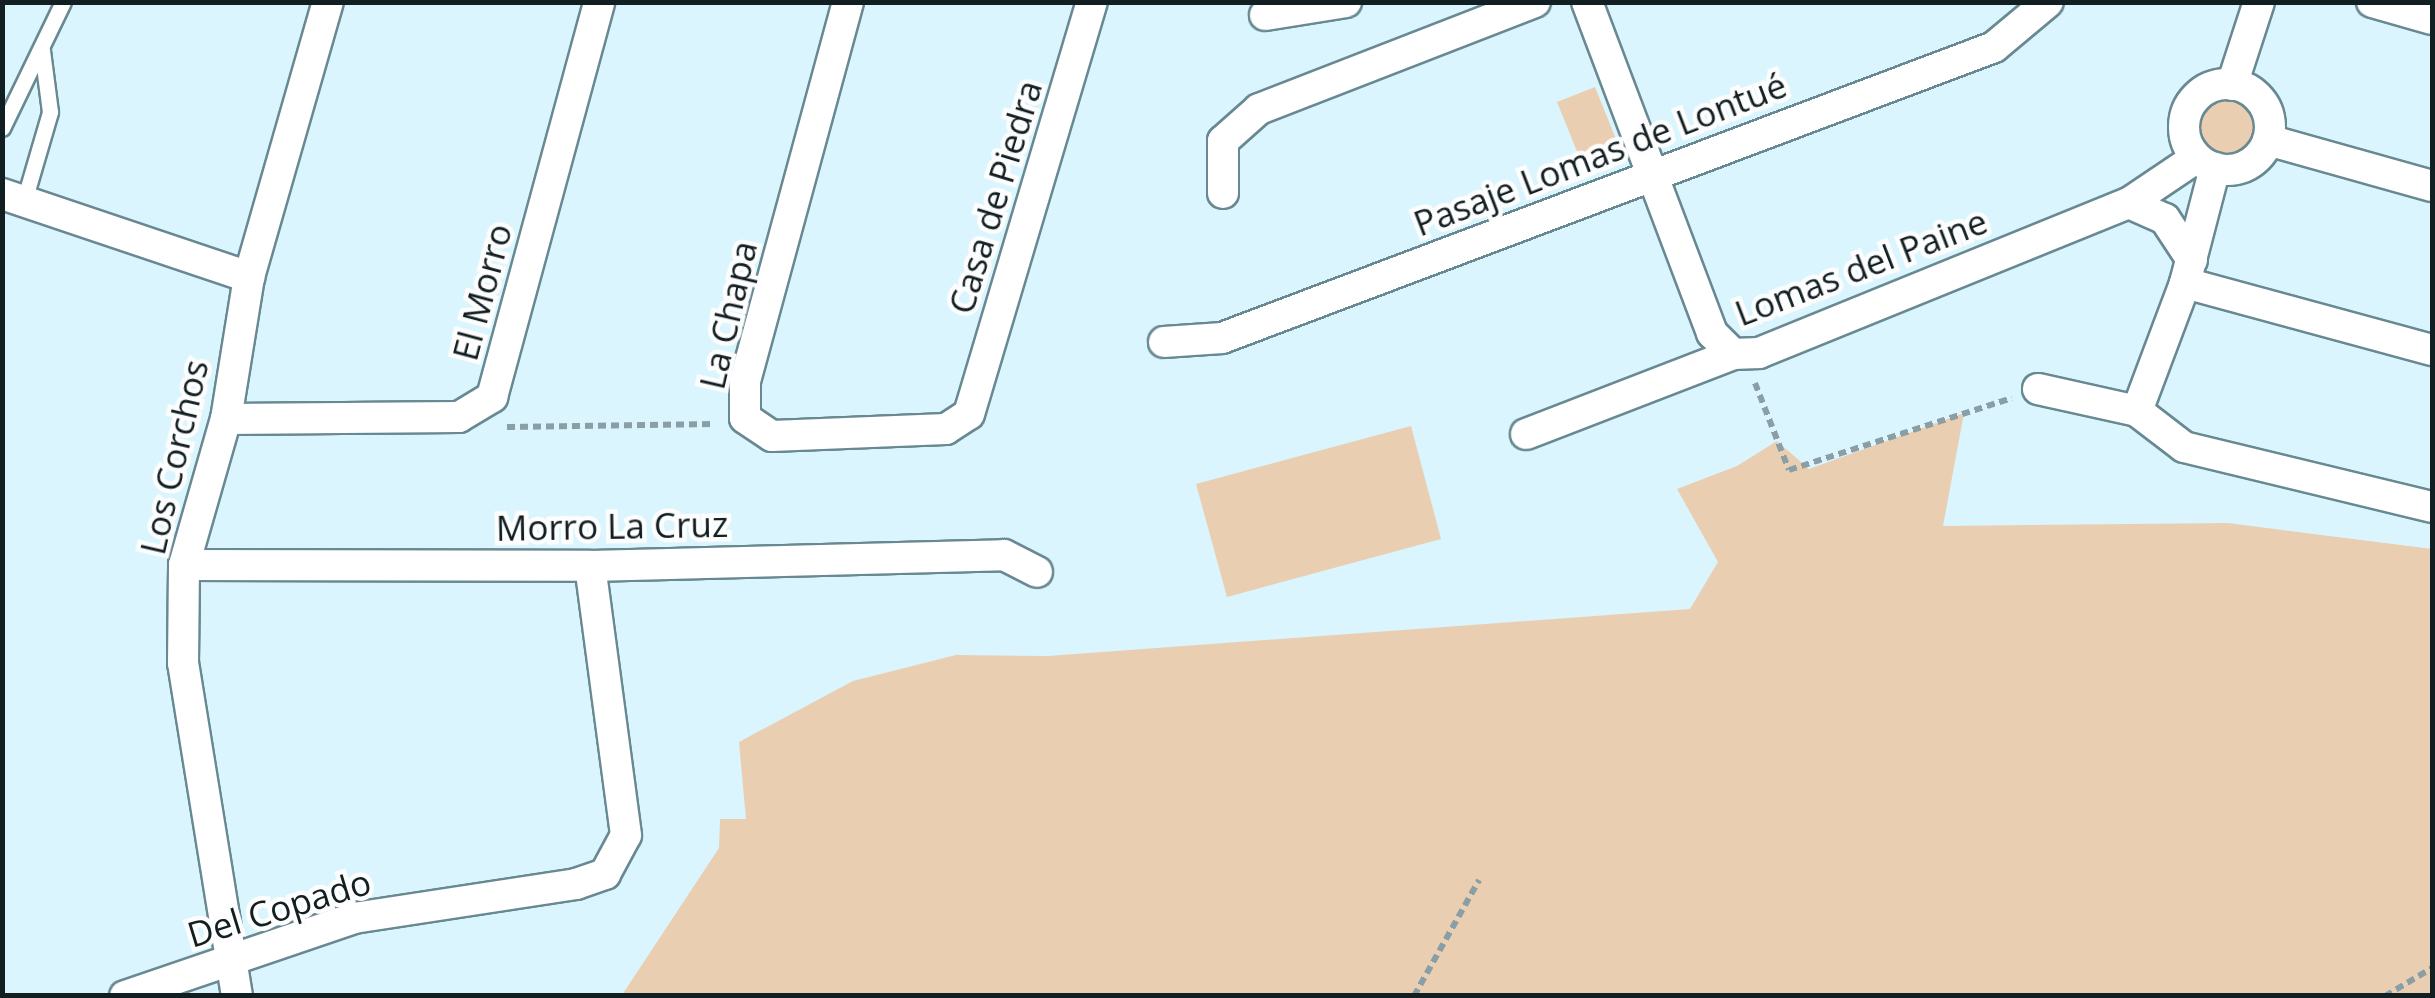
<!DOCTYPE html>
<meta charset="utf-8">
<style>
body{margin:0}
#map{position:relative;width:2435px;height:998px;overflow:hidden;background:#daf5fd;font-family:"Open Sans",sans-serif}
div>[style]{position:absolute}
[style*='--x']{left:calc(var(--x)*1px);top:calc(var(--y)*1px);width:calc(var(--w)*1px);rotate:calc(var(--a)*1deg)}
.green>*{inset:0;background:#eaceb1}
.round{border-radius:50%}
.path>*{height:6px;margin-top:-3px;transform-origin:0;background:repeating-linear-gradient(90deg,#8a9fa5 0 8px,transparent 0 13px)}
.roads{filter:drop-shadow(2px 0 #698992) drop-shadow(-2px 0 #698992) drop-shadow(0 2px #698992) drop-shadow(0 -2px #698992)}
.service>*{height:15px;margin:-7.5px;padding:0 7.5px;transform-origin:7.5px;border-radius:7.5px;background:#fff}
.minor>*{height:30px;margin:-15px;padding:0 15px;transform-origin:15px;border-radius:15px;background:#fff}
.minor>.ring{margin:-15px;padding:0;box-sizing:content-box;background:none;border:30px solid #fff;border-radius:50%}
span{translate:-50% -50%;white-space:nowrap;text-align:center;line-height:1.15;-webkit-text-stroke:9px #fdfdfd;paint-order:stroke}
.street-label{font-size:35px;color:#111e22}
.frame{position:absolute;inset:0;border:5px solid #111e22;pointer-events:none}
</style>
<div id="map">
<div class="green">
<div style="clip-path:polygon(1595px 87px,1620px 149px,1617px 165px,1587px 176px,1557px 102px)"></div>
<div class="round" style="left:2195px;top:95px;width:62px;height:62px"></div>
<div style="clip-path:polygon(1964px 413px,1943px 526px,2228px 523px,2432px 549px,2432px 995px,622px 995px,719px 848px,720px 819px,746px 819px,739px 742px,853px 681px,956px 655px,1048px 656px,1690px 609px,1718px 562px,1677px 489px,1737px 466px,1777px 441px,1809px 469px)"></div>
<div style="clip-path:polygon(1411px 426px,1441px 539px,1227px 597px,1196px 484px)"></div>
</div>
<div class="path">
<div style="--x:1755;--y:383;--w:93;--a:68.7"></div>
<div style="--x:1789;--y:470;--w:234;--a:-17.9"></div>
<div style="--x:507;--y:427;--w:208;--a:-0.8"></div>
<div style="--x:1414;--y:996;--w:133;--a:-60.7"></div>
<div style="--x:2385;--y:996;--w:55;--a:-30.8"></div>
</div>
<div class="roads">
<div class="service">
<div style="--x:2;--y:128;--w:140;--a:-64.2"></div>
<div style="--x:24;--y:201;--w:93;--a:-73.7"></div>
<div style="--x:50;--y:112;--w:63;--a:-97.4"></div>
</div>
<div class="minor">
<div style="--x:848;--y:2;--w:392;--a:105.2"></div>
<div style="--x:745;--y:380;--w:38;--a:90"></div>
<div style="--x:745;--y:418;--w:32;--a:34"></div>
<div style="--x:772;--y:436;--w:174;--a:-2.3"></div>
<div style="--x:946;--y:429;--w:27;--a:-33"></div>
<div style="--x:969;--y:414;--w:430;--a:-73.4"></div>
<div style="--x:1587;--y:2;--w:354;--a:69.3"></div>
<div style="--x:1712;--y:333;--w:30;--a:45"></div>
<div style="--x:1733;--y:354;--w:26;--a:-2"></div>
<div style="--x:1759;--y:353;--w:399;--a:-22.1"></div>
<div style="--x:2129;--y:203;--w:81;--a:-33.9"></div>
<div style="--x:2372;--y:2;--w:62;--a:15.8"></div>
<div style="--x:1265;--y:15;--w:82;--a:-9.1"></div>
<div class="ring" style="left:2184px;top:84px;width:56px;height:56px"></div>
<div style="--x:2232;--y:85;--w:87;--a:-72"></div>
<div style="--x:2268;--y:140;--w:170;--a:15.7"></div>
<div style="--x:1223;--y:193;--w:52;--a:-90"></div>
<div style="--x:1223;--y:141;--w:48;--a:-41.6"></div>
<div style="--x:1259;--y:109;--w:296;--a:-21.2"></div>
<div style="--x:2;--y:194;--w:261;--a:18.6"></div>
<div style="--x:2129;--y:203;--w:39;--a:24"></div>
<div style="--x:2165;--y:219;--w:49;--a:56.6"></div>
<div style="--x:2185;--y:283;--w:256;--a:15.2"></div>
<div style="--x:1164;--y:342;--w:58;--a:-3.9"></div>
<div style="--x:1222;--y:338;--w:825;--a:-20.65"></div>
<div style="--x:1994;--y:47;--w:70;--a:-39.8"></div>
<div style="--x:2038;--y:389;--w:101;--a:12.5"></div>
<div style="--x:2137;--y:411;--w:137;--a:-69.4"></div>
<div style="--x:2185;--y:283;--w:119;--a:-75.4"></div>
<div style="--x:2137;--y:411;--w:59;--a:37.5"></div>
<div style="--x:2184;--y:447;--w:255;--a:13.6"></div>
<div style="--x:226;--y:419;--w:233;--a:-0.5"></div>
<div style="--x:459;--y:417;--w:39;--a:-31"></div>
<div style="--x:492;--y:397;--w:409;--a:-74.8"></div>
<div style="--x:1526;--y:434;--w:222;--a:-21.1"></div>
<div style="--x:184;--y:565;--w:406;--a:0.1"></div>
<div style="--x:590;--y:566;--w:414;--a:-1.5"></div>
<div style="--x:1004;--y:555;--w:37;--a:27"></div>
<div style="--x:125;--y:996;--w:242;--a:-18.8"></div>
<div style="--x:354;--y:918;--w:225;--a:-8.7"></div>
<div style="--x:576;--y:884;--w:31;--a:-19"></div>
<div style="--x:605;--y:874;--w:44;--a:-61.7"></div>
<div style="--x:626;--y:835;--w:271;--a:-97.6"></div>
<div style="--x:237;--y:996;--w:337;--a:-99.2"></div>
<div style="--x:183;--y:663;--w:98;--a:-89.4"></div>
<div style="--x:184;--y:565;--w:152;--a:-74"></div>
<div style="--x:226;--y:419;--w:144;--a:-80.8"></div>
<div style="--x:249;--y:277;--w:286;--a:-74"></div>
</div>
</div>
<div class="street-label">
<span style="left:1600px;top:154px;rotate:-21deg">Pasaje Lomas de Lontué</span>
<span style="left:995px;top:197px;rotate:-73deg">Casa de Piedra</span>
<span style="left:1861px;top:267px;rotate:-21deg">Lomas del Paine</span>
<span style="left:482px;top:292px;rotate:-75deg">El Morro</span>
<span style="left:728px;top:315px;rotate:-77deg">La Chapa</span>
<span style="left:174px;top:457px;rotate:-77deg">Los Corchos</span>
<span style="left:612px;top:526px;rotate:-1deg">Morro La Cruz</span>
<span style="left:279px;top:908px;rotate:-17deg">Del Copado</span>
</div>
<div class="frame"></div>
</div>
